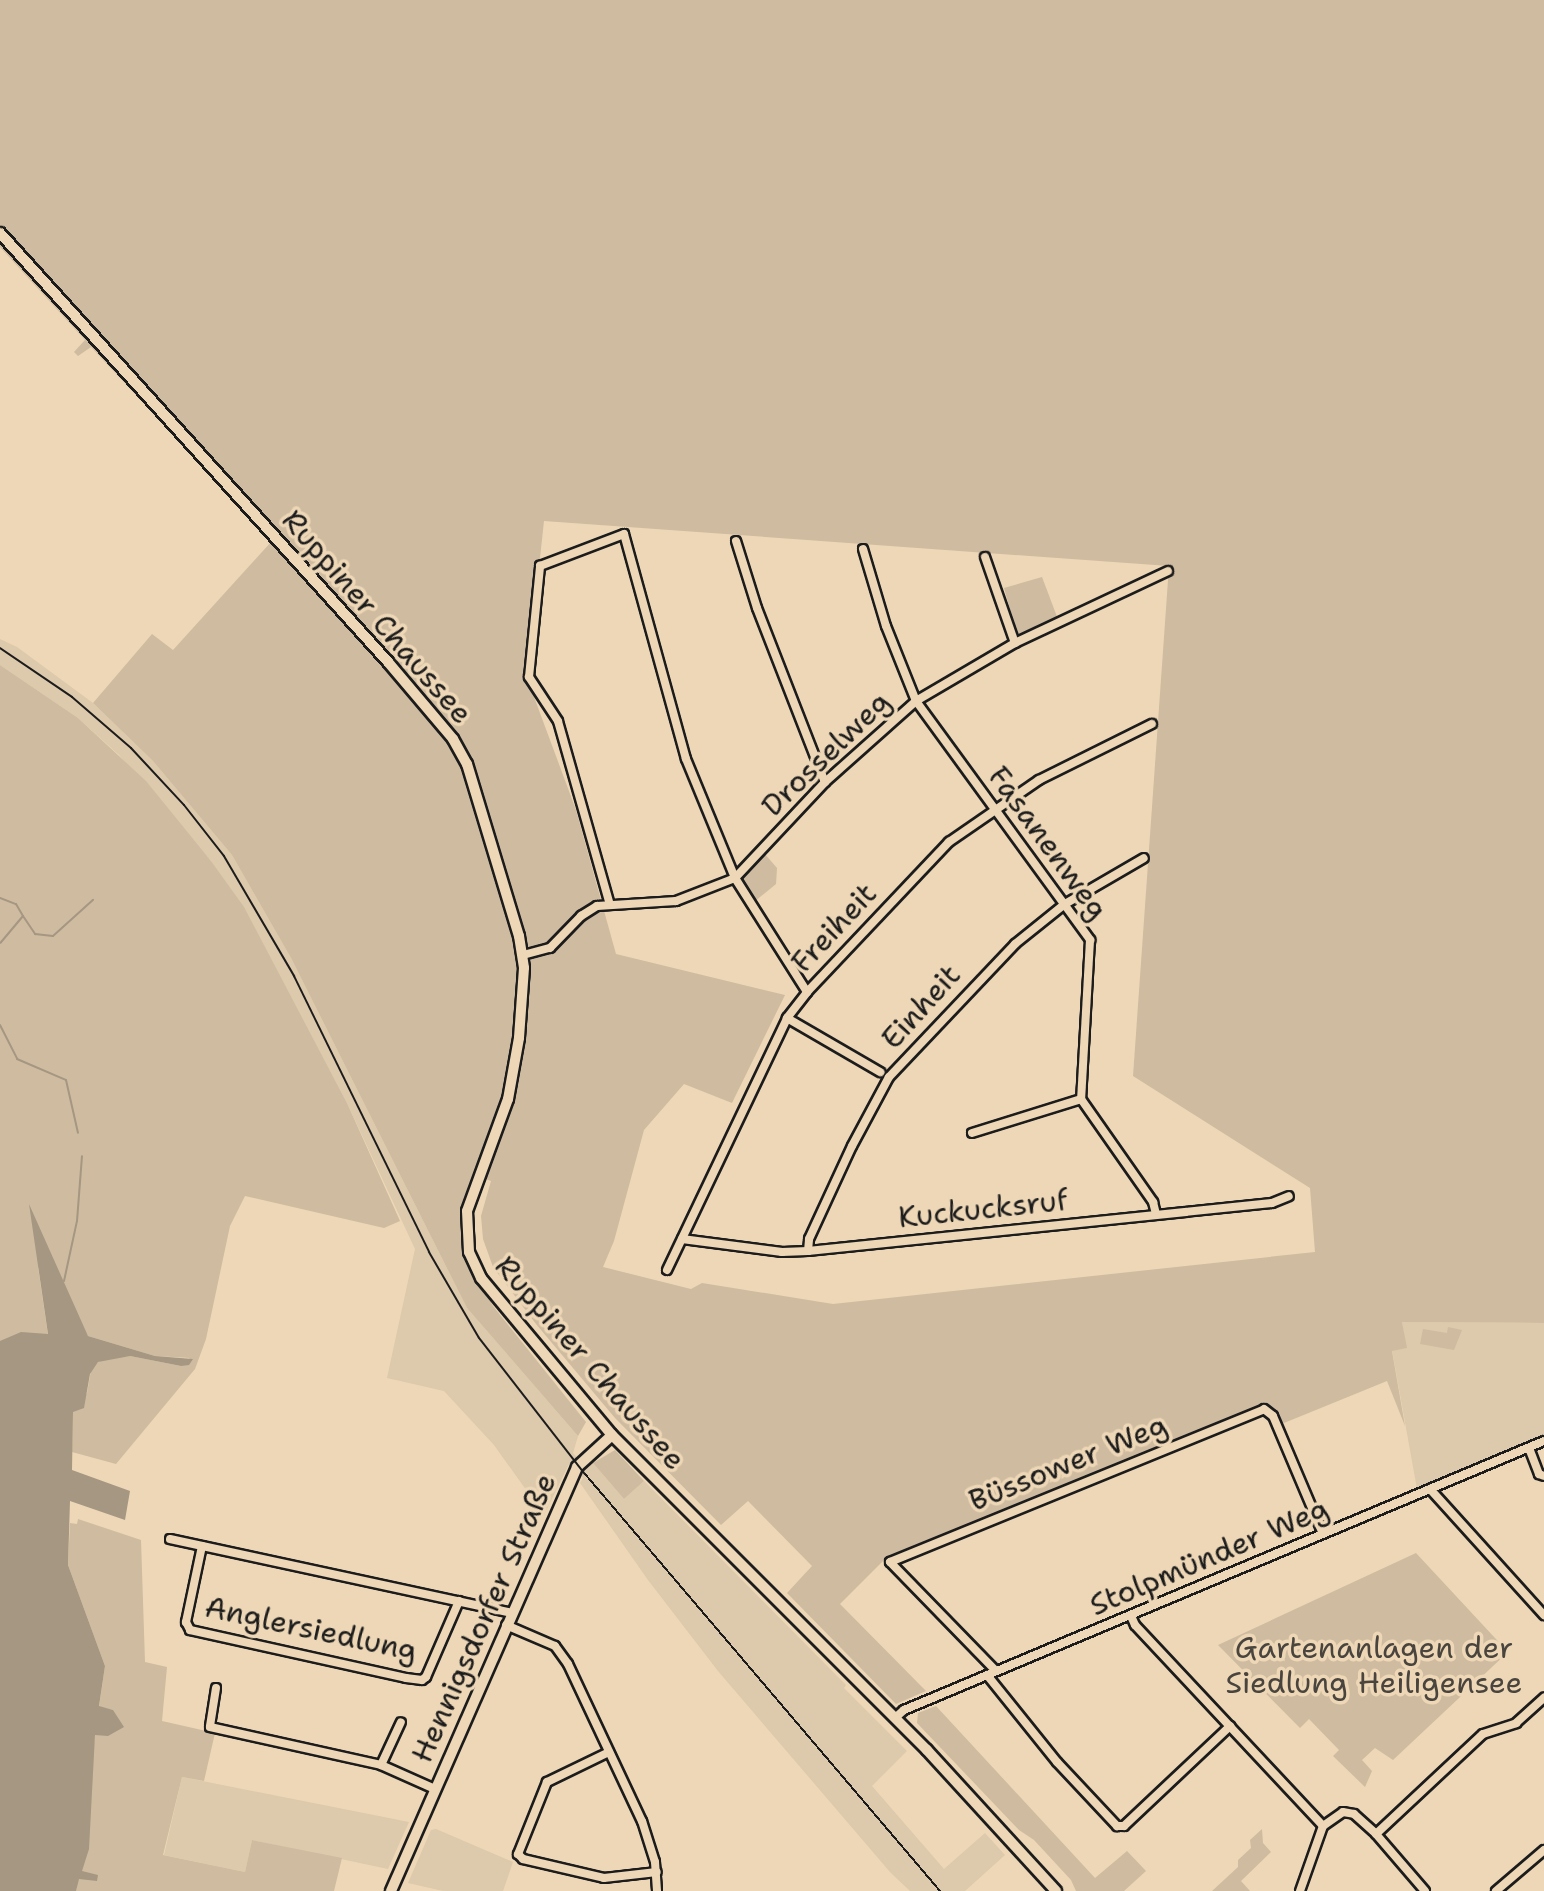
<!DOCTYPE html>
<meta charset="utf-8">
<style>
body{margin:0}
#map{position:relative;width:1544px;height:1891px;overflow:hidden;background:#edd7b6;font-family:"Shantell Sans",sans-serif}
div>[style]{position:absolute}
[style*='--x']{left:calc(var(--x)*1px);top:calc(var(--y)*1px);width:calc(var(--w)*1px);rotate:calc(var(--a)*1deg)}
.built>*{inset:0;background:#ddc9ab}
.green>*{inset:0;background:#cfbba0}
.water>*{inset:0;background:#a59782}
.stream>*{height:2px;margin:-1px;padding:0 1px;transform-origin:1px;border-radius:1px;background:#a59782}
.roads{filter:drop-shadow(2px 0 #1c1c1c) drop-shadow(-2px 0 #1c1c1c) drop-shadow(0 2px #1c1c1c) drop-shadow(0 -2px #1c1c1c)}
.minor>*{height:8px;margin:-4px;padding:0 4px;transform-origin:4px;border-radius:4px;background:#edd7b6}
.major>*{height:10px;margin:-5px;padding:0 5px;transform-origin:5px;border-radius:5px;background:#edd7b6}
.tram>*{height:2px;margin:-1px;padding:0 1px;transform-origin:1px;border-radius:1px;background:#1c1c1c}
span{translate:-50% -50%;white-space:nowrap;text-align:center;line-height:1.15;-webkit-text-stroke:7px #edd7b6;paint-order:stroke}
.street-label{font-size:30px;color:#1c1c1c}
.park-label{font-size:30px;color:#49443d}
</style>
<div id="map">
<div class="built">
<div style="clip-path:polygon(0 639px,17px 647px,93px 703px,153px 761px,232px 855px,291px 958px,467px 1308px,578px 1436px,573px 1453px,587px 1469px,593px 1463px,624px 1499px,644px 1481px,846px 1685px,844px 1688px,907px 1751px,872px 1786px,944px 1869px,985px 1833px,1005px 1855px,965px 1891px,910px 1891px,890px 1872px,718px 1671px,648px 1580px,580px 1483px,583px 1478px,570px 1462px,544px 1515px,494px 1445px,444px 1391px,387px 1378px,415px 1249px,347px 1103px,256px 931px,211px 861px,119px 755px,78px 718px,0 665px)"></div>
<div style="clip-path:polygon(1402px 1322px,1544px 1323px,1544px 1436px,1417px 1489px,1392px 1350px,1406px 1348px)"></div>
<div style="clip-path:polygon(182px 1777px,409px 1822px,388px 1869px,252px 1840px,245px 1872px,164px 1855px)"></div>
<div style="clip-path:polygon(436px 1829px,513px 1862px,503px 1891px,443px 1891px,408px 1883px,431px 1830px)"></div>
</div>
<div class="green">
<div style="clip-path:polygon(evenodd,0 0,1544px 0,1544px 1323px,1402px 1322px,1407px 1348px,1392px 1351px,1405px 1426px,1387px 1381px,1284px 1423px,1264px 1409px,890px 1562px,883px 1561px,840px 1604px,926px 1691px,896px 1704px,787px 1593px,812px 1566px,748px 1501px,721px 1525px,615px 1418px,536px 1324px,493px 1267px,483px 1239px,481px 1216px,491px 1181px,473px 1174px,461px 1207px,463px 1252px,493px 1306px,586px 1422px,578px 1436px,467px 1308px,291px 958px,232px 855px,153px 761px,93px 703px,152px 634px,173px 650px,272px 541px,91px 347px,78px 356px,74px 352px,85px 340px,0 247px,0 0,544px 521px,1169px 566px,1133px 1076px,1310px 1188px,1315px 1252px,833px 1304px,702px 1283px,691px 1289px,603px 1267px,614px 1241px,644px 1130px,684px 1084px,732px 1103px,785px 995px,616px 954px,576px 810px,527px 678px,544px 521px)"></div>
<div style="clip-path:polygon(1042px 577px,1059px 622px,1019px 641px,1004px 588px)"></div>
<div style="clip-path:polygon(0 665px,78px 718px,146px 781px,211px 861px,244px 907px,347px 1103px,400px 1221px,384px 1228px,245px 1196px,230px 1226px,206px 1339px,195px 1369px,116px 1464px,72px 1452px,73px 1411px,87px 1393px,91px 1370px,98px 1362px,111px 1357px,130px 1356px,181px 1366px,190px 1358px,155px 1356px,88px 1336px,38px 1267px,48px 1335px,0 1345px)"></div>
<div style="clip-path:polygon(764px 853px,777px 868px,776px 884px,754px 902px,741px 880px)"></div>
<div style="clip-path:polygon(1448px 1327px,1462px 1330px,1454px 1350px,1420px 1344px,1423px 1329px,1447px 1333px)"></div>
<div style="clip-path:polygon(615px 1450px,644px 1481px,624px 1499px,593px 1463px)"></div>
<div style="clip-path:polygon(78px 1519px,141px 1540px,145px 1662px,167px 1667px,162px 1721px,215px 1733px,204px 1781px,182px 1777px,163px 1855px,245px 1872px,252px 1840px,342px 1858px,334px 1891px,76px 1891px,95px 1735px,113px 1710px,99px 1707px,105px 1666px,68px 1565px,70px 1523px,77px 1524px)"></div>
<div style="clip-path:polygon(1416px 1553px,1508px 1652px,1393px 1760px,1375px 1748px,1362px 1760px,1372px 1771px,1365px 1787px,1333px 1756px,1339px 1750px,1309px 1719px,1300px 1728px,1218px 1645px)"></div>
<div style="clip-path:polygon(936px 1706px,1095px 1878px,1127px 1851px,1146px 1871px,1124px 1891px,1076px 1891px,1071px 1880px,1034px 1840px,1019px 1830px,917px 1723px,918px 1713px)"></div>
<div style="clip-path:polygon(1262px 1829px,1263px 1843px,1271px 1852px,1241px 1881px,1250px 1891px,1212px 1891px,1238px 1867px,1238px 1860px,1251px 1848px,1250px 1840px)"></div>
</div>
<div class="water">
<div style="clip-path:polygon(29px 1204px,88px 1336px,155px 1356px,193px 1359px,189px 1365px,181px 1366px,130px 1356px,98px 1362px,90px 1374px,84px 1408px,73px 1412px,72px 1470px,130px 1491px,125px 1520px,70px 1501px,68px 1565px,105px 1666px,99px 1706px,113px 1710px,124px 1727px,108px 1736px,95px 1735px,89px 1849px,82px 1871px,98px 1875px,97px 1881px,79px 1879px,76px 1891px,0 1891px,0 1341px,21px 1332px,48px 1334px)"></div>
</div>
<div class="stream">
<div style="--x:0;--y:898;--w:17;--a:21"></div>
<div style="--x:16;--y:904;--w:14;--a:60"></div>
<div style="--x:23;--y:916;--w:35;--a:130"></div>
<div style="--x:23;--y:916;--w:22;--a:56"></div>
<div style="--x:35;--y:934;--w:18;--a:6"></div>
<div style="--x:53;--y:936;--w:54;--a:-42"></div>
<div style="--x:0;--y:1025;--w:38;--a:63"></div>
<div style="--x:17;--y:1059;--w:53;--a:23.2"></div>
<div style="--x:66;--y:1080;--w:54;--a:77.2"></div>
<div style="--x:64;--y:1281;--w:61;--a:-77.8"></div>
<div style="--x:77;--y:1221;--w:65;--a:-85.6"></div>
</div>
<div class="roads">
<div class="minor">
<div style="--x:736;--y:541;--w:70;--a:72.6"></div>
<div style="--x:757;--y:608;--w:187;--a:68.7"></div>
<div style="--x:863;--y:549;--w:80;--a:73.4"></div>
<div style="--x:886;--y:626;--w:81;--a:68.2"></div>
<div style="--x:916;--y:701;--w:296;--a:53.9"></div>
<div style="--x:1090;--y:940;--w:159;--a:93.2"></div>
<div style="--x:1081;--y:1099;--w:126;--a:55"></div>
<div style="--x:1153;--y:1202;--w:12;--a:76"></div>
<div style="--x:985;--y:557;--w:91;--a:70.8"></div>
<div style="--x:610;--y:905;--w:191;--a:-105.8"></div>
<div style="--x:558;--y:721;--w:53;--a:-123.4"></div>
<div style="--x:529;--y:677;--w:112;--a:-84.3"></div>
<div style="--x:540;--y:566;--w:90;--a:-20.9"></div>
<div style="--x:624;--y:534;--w:233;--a:74.6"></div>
<div style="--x:686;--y:759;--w:129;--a:67.6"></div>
<div style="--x:735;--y:878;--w:135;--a:57.7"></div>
<div style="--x:523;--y:955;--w:28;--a:-15"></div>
<div style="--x:550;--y:948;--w:45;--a:-45.9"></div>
<div style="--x:581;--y:916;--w:19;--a:-32"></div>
<div style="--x:597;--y:906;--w:79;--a:-3.6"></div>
<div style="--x:676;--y:901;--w:63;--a:-21.3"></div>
<div style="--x:735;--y:878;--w:132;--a:-46.8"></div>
<div style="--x:825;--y:782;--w:122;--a:-41.7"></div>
<div style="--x:916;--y:701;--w:115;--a:-30.4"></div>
<div style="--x:1015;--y:643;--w:169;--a:-25.2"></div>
<div style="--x:787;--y:1018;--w:108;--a:30.1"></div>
<div style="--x:972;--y:1133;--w:114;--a:-17.3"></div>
<div style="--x:682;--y:1239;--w:101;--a:7.4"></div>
<div style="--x:782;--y:1252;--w:26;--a:-2"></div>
<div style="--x:808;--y:1251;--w:466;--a:-5.9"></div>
<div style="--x:1272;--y:1203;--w:18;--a:-22"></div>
<div style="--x:808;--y:1251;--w:12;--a:-85"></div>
<div style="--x:809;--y:1239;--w:102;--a:-65.2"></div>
<div style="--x:852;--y:1146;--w:78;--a:-61.8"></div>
<div style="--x:889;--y:1077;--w:183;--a:-46.5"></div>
<div style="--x:1015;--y:944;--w:64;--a:-38.7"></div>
<div style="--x:1065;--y:904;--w:91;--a:-30.2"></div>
<div style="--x:667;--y:1270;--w:279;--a:-64.5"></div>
<div style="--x:787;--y:1018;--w:33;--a:-52"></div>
<div style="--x:807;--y:992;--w:207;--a:-46.6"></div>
<div style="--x:949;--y:842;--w:109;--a:-34.6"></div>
<div style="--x:1039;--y:780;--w:126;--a:-26.4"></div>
<div style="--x:1529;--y:1448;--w:28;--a:69"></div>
<div style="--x:1539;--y:1474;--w:5;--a:22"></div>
<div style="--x:1430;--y:1489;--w:170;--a:47.9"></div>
<div style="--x:170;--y:1539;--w:349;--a:12.2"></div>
<div style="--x:202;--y:1546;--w:78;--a:101.9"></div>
<div style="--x:186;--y:1622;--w:9;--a:63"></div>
<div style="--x:190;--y:1630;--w:221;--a:12.5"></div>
<div style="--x:406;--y:1678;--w:16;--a:7"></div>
<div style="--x:422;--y:1680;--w:5;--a:-37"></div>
<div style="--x:426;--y:1677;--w:83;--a:-66.5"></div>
<div style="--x:1131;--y:1616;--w:10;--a:66"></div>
<div style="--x:1135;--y:1625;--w:275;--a:46.9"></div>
<div style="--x:506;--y:1625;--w:53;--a:23.2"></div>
<div style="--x:555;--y:1646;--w:22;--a:54"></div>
<div style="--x:568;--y:1664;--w:174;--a:64.8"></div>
<div style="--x:642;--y:1821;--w:43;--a:72.4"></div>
<div style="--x:655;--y:1862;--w:29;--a:86"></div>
<div style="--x:996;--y:1671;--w:152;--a:-134.2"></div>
<div style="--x:890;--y:1562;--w:404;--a:-22.2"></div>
<div style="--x:1264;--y:1409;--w:11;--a:38"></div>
<div style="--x:1273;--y:1416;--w:128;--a:67"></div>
<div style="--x:987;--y:1675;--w:112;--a:51.2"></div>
<div style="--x:1057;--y:1762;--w:88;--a:46.8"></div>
<div style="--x:1117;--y:1826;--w:7;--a:0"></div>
<div style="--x:1124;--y:1826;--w:146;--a:-43.3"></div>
<div style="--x:216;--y:1688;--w:39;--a:99"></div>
<div style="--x:210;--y:1727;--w:175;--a:12.5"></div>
<div style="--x:381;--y:1765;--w:59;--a:24"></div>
<div style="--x:895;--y:1718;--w:12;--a:-42"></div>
<div style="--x:904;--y:1710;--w:694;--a:-22.8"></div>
<div style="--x:609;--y:1752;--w:69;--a:154.2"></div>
<div style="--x:547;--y:1782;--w:78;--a:111.9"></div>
<div style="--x:518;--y:1854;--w:7;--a:45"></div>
<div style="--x:523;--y:1859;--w:83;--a:13.2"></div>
<div style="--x:604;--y:1878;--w:53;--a:-6.5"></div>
<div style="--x:381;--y:1765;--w:47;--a:-65.1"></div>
<div style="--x:1376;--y:1834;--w:146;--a:-43.1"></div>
<div style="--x:1483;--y:1734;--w:35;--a:-18"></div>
<div style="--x:1516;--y:1723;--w:38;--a:-42"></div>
<div style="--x:1300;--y:1891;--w:69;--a:-70.5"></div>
<div style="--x:1323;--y:1826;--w:24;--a:-35"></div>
<div style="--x:1343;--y:1812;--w:11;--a:10"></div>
<div style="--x:1354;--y:1814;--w:30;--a:42"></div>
<div style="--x:1376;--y:1834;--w:75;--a:49.3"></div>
<div style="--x:1496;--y:1891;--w:63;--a:-40.5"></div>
</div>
<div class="major">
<div style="--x:0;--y:233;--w:578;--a:47.87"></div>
<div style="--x:388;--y:662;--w:101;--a:49.8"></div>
<div style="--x:453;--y:739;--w:29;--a:61"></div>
<div style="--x:467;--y:764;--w:180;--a:73.2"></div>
<div style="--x:519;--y:936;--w:32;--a:81"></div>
<div style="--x:524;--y:968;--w:70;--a:94.1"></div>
<div style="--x:519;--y:1038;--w:62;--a:100.2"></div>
<div style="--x:508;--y:1099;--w:119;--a:110.1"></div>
<div style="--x:467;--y:1211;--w:41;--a:87.2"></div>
<div style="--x:469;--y:1252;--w:29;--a:65"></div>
<div style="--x:481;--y:1278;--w:204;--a:50.2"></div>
<div style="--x:612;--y:1435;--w:445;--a:45"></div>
<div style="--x:927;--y:1750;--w:191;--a:47.5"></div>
<div style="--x:391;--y:1891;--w:463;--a:-66.3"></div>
<div style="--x:577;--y:1467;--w:47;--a:-42.4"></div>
</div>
</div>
<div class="tram">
<div style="--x:0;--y:648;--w:87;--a:34.2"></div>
<div style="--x:72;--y:697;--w:78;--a:40.8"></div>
<div style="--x:131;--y:748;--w:78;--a:47.1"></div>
<div style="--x:184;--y:805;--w:65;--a:51.9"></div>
<div style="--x:224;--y:856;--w:139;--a:59.7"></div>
<div style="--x:294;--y:976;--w:307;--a:63.9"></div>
<div style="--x:429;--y:1252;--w:99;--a:59.8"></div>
<div style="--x:479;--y:1338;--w:172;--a:52.1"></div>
<div style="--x:585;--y:1474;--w:548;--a:49.59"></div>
</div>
<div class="street-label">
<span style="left:377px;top:617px;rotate:49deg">Ruppiner Chaussee</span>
<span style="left:826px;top:754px;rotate:-44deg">Drosselweg</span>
<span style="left:1048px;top:843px;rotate:54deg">Fasanenweg</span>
<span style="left:834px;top:928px;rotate:-47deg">Freiheit</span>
<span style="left:921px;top:1007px;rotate:-48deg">Einheit</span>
<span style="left:983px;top:1209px;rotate:-6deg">Kuckucksruf</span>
<span style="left:590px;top:1363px;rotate:49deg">Ruppiner Chaussee</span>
<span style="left:1068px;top:1463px;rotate:-22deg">Büssower Weg</span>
<span style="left:1209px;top:1557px;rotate:-23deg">Stolpmünder Weg</span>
<span style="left:484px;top:1618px;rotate:-66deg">Hennigsdorfer Straße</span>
<span style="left:311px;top:1629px;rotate:12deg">Anglersiedlung</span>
</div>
<div class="park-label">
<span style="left:1374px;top:1665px">Gartenanlagen der<br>Siedlung Heiligensee</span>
</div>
</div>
